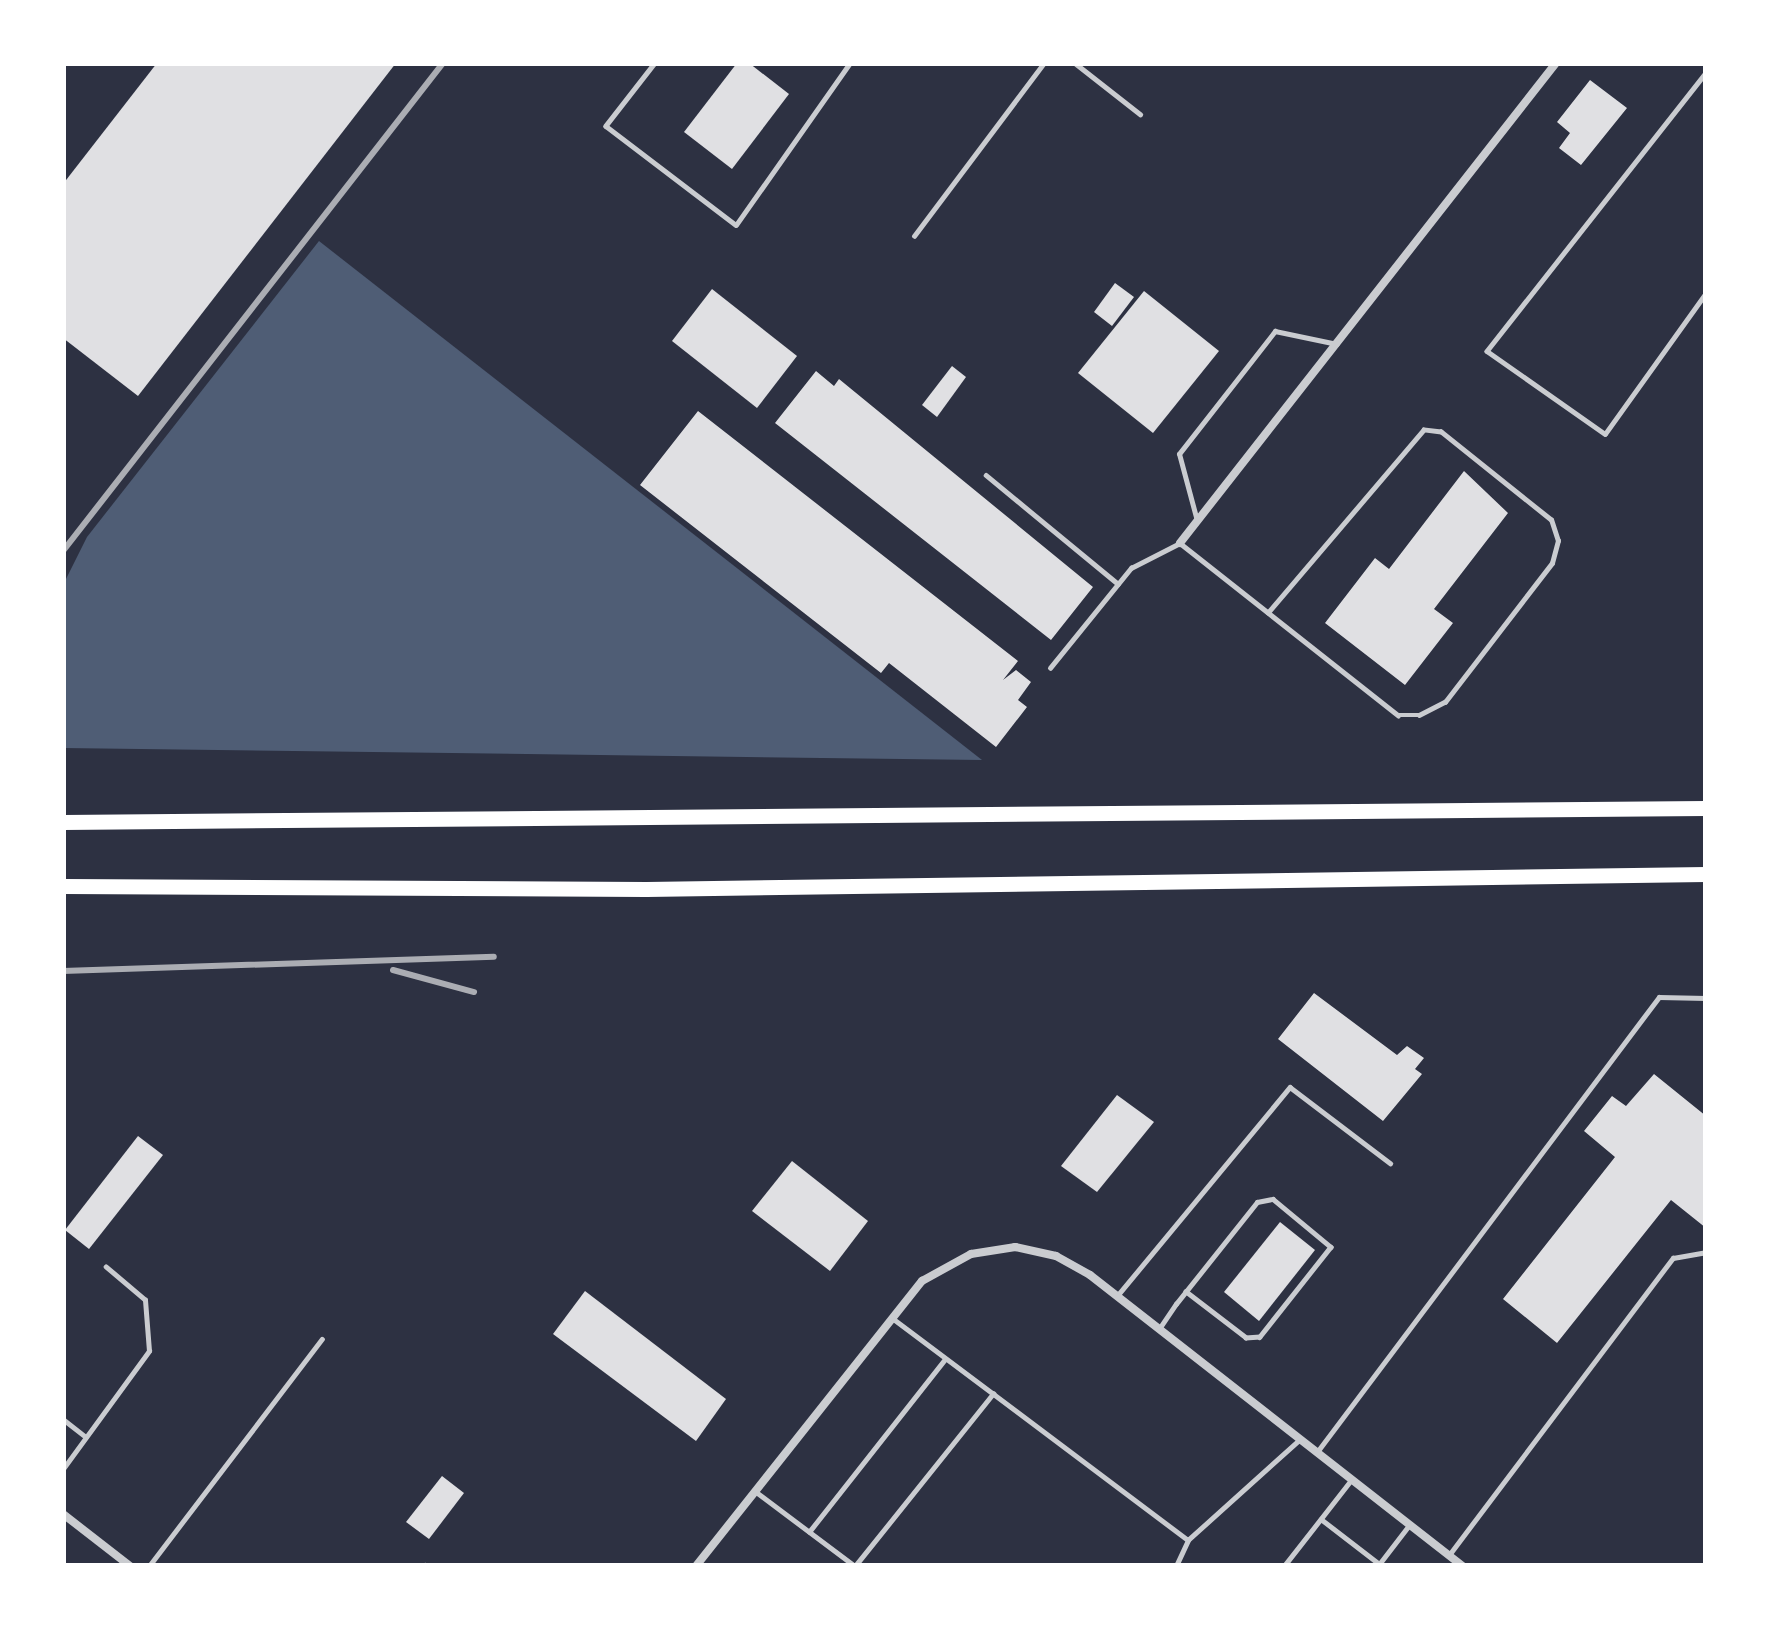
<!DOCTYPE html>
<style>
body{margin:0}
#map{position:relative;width:1769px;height:1629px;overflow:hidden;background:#2d3142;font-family:Spectral,serif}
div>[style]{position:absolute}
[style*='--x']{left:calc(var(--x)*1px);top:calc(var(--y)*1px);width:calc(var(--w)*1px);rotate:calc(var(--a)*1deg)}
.water>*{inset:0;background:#4f5d75}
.building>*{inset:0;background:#e0e0e3}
.service>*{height:4.5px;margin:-2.25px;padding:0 2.25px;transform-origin:2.25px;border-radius:2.25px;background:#caccd0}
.minor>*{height:8px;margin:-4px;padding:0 4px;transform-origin:4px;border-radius:4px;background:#caccd0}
.motorway>*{height:15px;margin:-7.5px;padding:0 7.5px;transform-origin:7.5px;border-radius:7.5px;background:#fff}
.rail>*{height:6px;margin:-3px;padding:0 3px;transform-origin:3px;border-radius:3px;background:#abadb3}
span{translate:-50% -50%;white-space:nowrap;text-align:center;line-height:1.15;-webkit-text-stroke:9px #fff;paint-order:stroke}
.frame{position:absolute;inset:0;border:66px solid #fff;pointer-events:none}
</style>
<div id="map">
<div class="water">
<div style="clip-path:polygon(319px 241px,982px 760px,63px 748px,63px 585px,87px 537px)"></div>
</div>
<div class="building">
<div style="clip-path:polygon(157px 63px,396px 63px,138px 396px,63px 338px,63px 184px)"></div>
<div style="clip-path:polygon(737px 63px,749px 63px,789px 94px,732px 169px,684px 132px)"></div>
<div style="clip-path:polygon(1590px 80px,1627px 108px,1581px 165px,1559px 148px,1570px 133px,1557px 122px)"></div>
<div style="clip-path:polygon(1115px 283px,1134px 297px,1112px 326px,1094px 312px)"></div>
<div style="clip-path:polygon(712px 289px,797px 356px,757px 408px,672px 341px)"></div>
<div style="clip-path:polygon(1144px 291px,1219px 351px,1153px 433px,1078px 373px)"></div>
<div style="clip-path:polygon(952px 366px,966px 377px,937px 417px,922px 405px)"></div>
<div style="clip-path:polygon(816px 371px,834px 386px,839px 379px,1093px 587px,1051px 640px,775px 423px)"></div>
<div style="clip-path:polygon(698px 411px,1018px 661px,1003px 680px,1016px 670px,1031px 682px,1018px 700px,1027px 707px,996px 747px,889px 663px,881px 673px,640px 485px)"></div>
<div style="clip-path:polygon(1464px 471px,1508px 513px,1434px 609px,1453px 623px,1405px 685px,1325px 623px,1375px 558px,1389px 569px)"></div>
<div style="clip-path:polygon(1314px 993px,1397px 1055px,1407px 1046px,1424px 1058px,1415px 1069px,1422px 1074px,1383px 1121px,1278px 1039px)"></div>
<div style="clip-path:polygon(1654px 1074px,1706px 1116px,1706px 1228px,1671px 1200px,1557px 1343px,1503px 1299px,1615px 1157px,1584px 1131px,1612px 1096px,1626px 1106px)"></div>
<div style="clip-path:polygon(1117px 1095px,1154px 1122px,1097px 1192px,1061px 1166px)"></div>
<div style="clip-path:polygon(138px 1136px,163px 1155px,89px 1249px,65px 1230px)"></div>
<div style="clip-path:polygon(792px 1161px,868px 1221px,830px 1271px,752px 1211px)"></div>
<div style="clip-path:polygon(1280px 1222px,1315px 1250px,1259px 1321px,1224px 1292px)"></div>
<div style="clip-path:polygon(585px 1291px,726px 1399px,696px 1441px,553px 1334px)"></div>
<div style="clip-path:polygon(442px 1476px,464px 1493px,429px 1539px,406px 1522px)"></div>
</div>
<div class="service">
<div style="--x:655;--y:63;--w:80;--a:127.9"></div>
<div style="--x:606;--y:126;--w:163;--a:37.3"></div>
<div style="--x:736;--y:225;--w:198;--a:-54.9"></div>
<div style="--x:1075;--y:63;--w:83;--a:38.1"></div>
<div style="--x:1706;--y:73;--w:354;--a:128.2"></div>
<div style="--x:1487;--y:351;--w:144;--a:35.1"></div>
<div style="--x:1605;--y:434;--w:173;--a:-54.4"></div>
<div style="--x:914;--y:236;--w:216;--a:-53.1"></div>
<div style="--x:986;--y:475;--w:171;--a:39.5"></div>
<div style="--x:1197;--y:521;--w:69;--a:-105"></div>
<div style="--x:1179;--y:454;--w:156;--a:-52"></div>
<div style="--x:1275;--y:331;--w:63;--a:11.8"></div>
<div style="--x:1050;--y:668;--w:129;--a:-51"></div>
<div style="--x:1131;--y:568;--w:55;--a:-27"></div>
<div style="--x:1180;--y:543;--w:278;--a:38.3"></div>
<div style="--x:1398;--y:715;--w:21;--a:0"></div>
<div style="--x:1419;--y:715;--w:29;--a:-27"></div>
<div style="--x:1445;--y:702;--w:175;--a:-52.4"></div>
<div style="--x:1552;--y:563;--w:23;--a:-75"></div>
<div style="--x:1558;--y:541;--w:22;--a:-108"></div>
<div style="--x:1551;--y:520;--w:141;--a:-141.3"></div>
<div style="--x:1441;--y:432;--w:17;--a:-173"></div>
<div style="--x:1424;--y:430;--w:240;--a:130.4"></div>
<div style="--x:1117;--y:1296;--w:271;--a:-50.4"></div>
<div style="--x:1290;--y:1087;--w:126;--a:37.2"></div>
<div style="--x:895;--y:1320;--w:366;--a:36.9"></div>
<div style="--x:1159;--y:1329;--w:30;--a:-56"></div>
<div style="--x:1176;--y:1304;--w:130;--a:-51.5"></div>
<div style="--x:1257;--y:1202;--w:16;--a:-11"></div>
<div style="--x:1273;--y:1199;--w:75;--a:39.6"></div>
<div style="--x:1331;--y:1247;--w:115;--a:128.3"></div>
<div style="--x:1260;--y:1337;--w:14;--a:176"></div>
<div style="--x:1246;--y:1338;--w:76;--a:-142.5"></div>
<div style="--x:63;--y:1419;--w:29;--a:38"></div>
<div style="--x:1317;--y:1452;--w:569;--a:-53.07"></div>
<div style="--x:1659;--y:997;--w:47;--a:1.2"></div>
<div style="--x:63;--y:1469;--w:146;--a:-53.9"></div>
<div style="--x:149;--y:1351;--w:51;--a:-94.5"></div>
<div style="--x:145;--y:1300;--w:51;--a:-139.8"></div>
<div style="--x:755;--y:1491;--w:125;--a:36.9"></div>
<div style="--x:1321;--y:1519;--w:77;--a:37.6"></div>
<div style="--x:809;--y:1532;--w:220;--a:-51.8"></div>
<div style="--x:1449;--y:1555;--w:372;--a:-53"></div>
<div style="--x:1673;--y:1258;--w:34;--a:-10"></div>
<div style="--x:1380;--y:1563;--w:49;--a:-52.4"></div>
<div style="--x:149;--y:1566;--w:285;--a:-52.7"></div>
<div style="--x:424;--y:1566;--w:1;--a:-45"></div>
<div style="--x:855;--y:1566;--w:221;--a:-51.3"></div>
<div style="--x:1176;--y:1566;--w:29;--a:-65"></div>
<div style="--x:1188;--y:1540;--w:151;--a:-42"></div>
<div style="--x:1284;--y:1566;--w:110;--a:-52"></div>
</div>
<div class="minor">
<div style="--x:1180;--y:543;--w:610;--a:-51.93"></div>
<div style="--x:63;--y:1514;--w:85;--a:37.8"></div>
<div style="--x:696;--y:1566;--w:364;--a:-51.6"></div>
<div style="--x:922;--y:1281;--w:56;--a:-28.9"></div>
<div style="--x:971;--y:1254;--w:45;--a:-9"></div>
<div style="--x:1015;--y:1247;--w:42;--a:12.4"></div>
<div style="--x:1056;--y:1256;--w:39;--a:29"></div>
<div style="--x:1090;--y:1275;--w:473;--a:38"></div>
</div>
<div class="motorway">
<div style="--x:63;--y:822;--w:1643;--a:-0.49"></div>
<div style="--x:63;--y:886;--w:583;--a:0.29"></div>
<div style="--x:646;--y:889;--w:1060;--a:-0.81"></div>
</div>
<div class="rail">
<div style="--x:63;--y:551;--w:619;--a:-52.09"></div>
<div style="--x:393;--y:970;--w:84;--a:15.2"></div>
<div style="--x:63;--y:971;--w:431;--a:-1.9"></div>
</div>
<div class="frame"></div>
</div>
